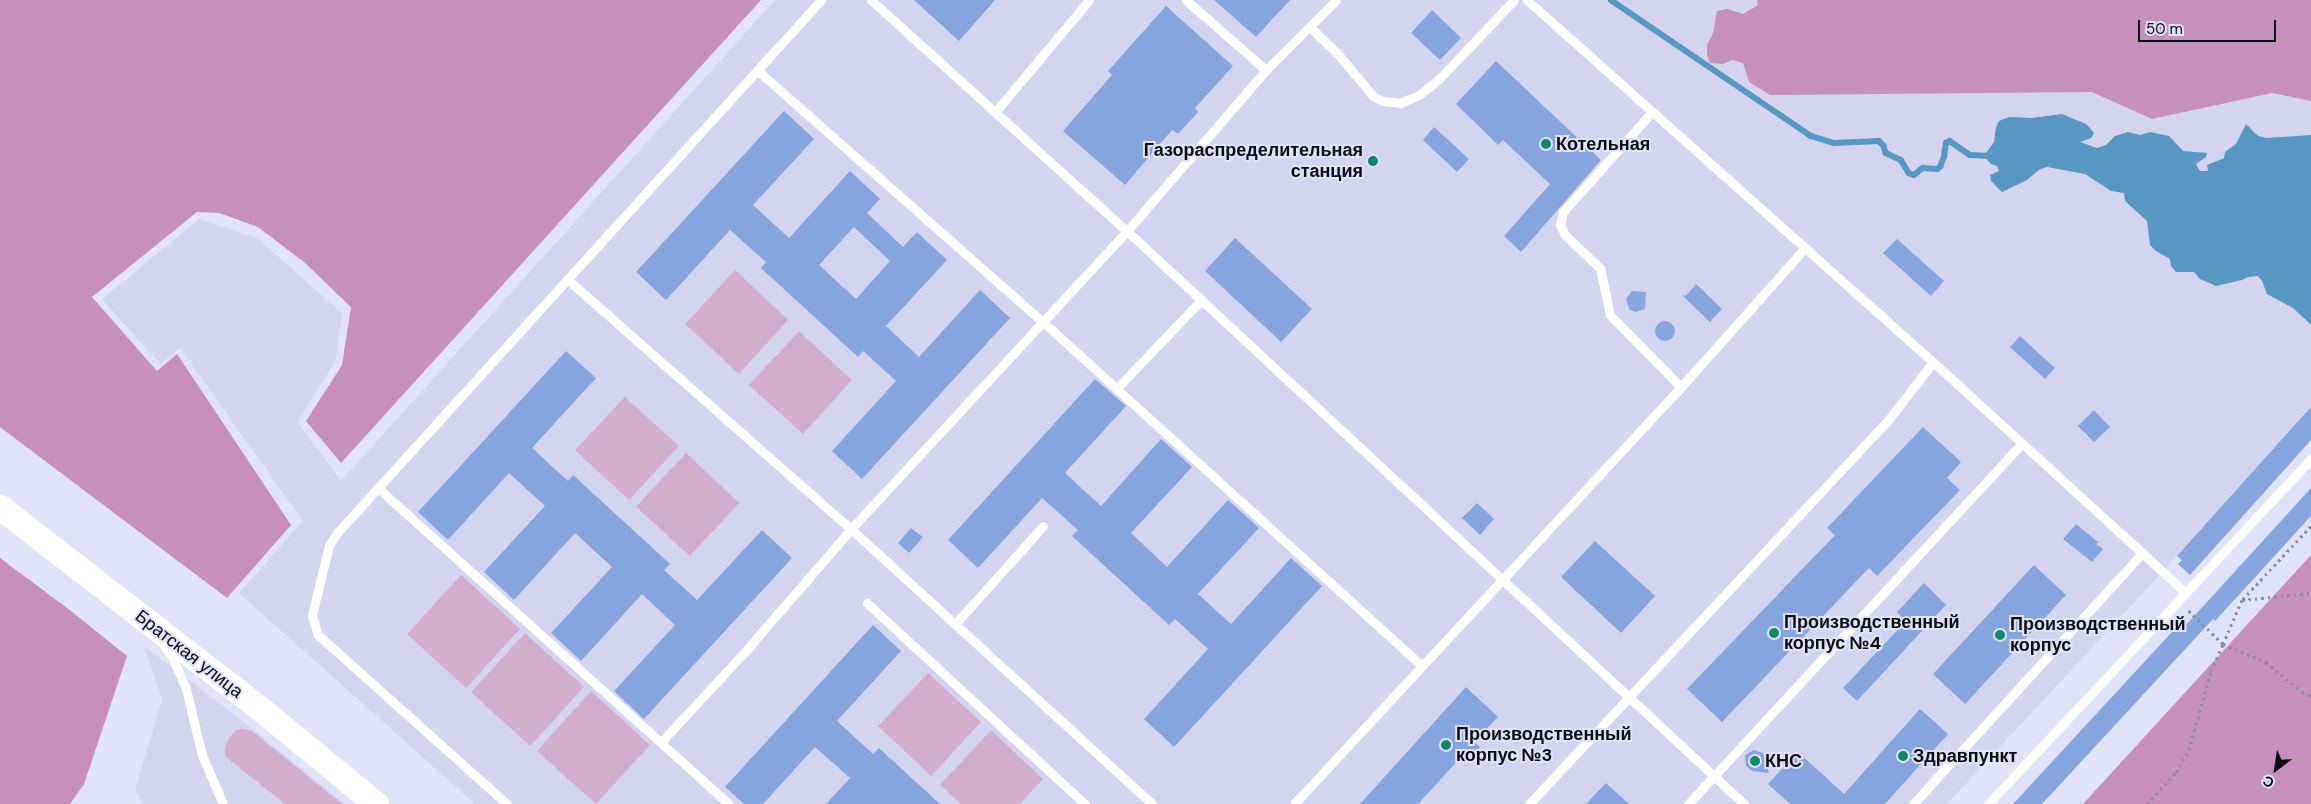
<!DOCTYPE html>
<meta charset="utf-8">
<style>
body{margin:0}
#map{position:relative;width:2311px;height:804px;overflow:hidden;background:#e1e1f7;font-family:"DM Sans",sans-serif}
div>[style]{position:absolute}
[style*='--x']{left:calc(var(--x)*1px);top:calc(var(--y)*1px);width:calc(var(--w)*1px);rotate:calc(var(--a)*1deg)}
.built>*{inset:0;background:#d4d4f1}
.green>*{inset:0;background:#d3aecc}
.forest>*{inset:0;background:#c78fbc}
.water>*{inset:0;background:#5797c1}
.stream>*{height:5.5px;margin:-2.75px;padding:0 2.75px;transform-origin:2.75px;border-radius:2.75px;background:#5797c1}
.building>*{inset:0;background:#86a5de}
.round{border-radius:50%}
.path>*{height:3px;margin-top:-1.5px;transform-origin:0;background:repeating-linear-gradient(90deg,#8c8c9c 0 2.5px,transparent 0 6.5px)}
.service>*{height:9px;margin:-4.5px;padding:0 4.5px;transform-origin:4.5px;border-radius:4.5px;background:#fff}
.secondary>*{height:25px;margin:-12.5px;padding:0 12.5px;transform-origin:12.5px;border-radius:12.5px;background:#fff}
.dots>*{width:14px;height:14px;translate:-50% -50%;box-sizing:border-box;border:2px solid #e1e1f7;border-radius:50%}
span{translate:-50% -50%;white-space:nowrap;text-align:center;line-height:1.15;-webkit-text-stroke:4px #e1e1f7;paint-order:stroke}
.poi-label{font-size:18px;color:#0c0c13;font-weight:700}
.left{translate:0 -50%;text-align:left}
.right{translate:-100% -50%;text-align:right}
.street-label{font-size:18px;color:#0c0c13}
.north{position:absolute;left:2251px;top:744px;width:50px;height:50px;-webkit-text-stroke:4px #e1e1f7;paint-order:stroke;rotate:211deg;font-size:14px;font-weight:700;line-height:20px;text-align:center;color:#0c0c13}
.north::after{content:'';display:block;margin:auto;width:18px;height:22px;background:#0c0c13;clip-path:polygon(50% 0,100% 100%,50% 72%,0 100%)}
.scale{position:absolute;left:2138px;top:20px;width:138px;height:22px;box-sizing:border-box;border:2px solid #0c0c13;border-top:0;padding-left:6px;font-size:15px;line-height:18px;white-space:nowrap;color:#0c0c13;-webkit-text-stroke:4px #e1e1f7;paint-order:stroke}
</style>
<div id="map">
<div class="built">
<div style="clip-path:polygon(775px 0,2311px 0,2311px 407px,2177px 556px,1947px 804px,475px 804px,239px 593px,303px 521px,180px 348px,160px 364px,102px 299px,199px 219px,257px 238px,342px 313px,335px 362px,297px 422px,341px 481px)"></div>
<div style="clip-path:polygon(144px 646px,222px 705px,345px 804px,143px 804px,135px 790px,162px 699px)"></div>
</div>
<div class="green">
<div style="clip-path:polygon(735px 270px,788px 320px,739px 374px,685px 324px)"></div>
<div style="clip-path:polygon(799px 331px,852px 380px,803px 434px,749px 385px)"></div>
<div style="clip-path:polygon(625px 397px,679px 446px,629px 500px,575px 450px)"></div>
<div style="clip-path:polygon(686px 453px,739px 503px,690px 556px,636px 507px)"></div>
<div style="clip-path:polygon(461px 575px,520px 629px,466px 688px,407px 634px)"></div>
<div style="clip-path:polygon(525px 633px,584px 687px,530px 746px,471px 692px)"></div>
<div style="clip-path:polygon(928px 673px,981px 722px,931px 776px,878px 726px)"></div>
<div style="clip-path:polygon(591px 691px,650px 745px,596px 804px,537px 751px)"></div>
<div style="clip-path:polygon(242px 729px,252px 731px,342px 804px,285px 804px,226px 757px,225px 748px,229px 738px,236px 730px)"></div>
<div style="clip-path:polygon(991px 730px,1043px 779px,1020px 804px,961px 804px,940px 785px)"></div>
</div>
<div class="forest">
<div style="clip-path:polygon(0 0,761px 0,341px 463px,306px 421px,342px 365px,351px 307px,305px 263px,258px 227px,219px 213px,197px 212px,92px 297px,157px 371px,177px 354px,291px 525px,227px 598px,0 427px)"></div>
<div style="clip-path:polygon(1757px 0,2311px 0,2311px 101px,2272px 93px,2152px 119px,2092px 92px,1770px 95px,1749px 82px,1743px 63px,1732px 60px,1723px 64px,1710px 63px,1707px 55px,1707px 45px,1713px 33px,1717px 11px,1727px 9px,1743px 14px,1758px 5px)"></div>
<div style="clip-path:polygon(2311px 555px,2311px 804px,2083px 804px)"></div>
<div style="clip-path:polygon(0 558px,71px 611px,127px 656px,84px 784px,70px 804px,0 804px)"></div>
</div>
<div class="water">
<div style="clip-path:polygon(2062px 114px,2086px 124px,2094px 133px,2091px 138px,2080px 142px,2097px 148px,2106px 145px,2115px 136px,2128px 132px,2140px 135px,2150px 132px,2169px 136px,2183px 151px,2207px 153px,2206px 157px,2196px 164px,2200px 171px,2208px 171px,2207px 165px,2224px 158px,2225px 152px,2236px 144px,2246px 124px,2258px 136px,2266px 138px,2311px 135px,2311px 325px,2293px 308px,2267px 294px,2262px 281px,2258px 276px,2248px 277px,2242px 280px,2216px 286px,2200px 279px,2194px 272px,2176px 272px,2171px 266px,2170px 259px,2156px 251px,2150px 245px,2147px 221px,2125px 201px,2124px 193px,2111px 191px,2085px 174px,2047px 167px,2040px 169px,2027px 180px,2002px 192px,1991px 181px,1990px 175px,1999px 171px,1997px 166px,1991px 164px,1984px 156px,1994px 142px,1996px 127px,1999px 121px,2009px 117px,2032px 118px)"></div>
</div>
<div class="stream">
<div style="--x:1611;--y:0;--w:242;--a:34.2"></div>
<div style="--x:1811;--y:136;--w:24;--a:17"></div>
<div style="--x:1834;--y:143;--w:45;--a:-2.5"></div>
<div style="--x:1879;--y:141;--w:7;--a:45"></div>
<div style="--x:1884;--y:146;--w:7;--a:74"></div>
<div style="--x:1886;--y:153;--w:17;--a:25"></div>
<div style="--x:1901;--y:160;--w:15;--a:58"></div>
<div style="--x:1909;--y:173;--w:5;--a:22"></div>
<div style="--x:1914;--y:175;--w:11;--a:-38"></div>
<div style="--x:1923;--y:168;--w:14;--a:4"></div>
<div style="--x:1937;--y:169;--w:4;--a:-34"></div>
<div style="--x:1940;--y:167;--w:11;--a:-68"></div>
<div style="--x:1944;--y:157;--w:14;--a:-82"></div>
<div style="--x:1946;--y:143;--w:4;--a:-27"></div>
<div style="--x:1950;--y:141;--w:24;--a:35"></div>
<div style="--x:1970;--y:155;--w:20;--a:3"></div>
</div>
<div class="building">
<div style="clip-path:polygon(914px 0,995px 0,959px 41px)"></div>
<div style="clip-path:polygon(1214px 0,1290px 0,1256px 37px)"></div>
<div style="clip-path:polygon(1166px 6px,1233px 66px,1195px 108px,1198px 112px,1178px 134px,1172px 130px,1125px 185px,1063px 131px,1112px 75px,1108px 71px)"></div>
<div style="clip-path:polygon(1432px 10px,1461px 38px,1440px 60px,1411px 33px)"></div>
<div style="clip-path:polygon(1496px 61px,1601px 160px,1521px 252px,1504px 236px,1550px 184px,1503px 140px,1498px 145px,1456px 104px)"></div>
<div style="clip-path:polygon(evenodd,784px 111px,814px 139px,753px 205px,789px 238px,850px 171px,880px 199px,867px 213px,903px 247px,917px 232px,947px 260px,886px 326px,919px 357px,980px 290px,1010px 318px,862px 479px,832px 451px,896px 381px,863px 351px,858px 357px,761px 268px,766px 262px,730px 230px,666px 300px,636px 272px,784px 111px,854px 227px,890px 261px,856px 299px,819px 265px,854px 227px)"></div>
<div style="clip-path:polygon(1434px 127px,1469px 159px,1457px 172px,1423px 140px)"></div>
<div style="clip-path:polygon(1235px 238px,1312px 309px,1281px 342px,1205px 271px)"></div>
<div style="clip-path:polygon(1897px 239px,1944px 281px,1931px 296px,1883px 253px)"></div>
<div style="clip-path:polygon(1696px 284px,1722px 309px,1710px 322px,1682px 295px,1686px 296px)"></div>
<div style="clip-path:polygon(1632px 291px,1646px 292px,1645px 309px,1635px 312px,1629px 309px,1626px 299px)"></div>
<div class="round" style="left:1655px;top:321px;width:20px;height:20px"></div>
<div style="clip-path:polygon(2020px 336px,2055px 368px,2045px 379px,2010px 347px)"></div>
<div style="clip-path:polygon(566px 351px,596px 378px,532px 448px,568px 481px,573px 475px,670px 564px,664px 570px,697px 600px,762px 530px,792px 558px,644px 719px,614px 691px,675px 625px,642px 594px,581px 661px,551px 633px,612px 567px,575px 533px,514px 600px,484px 572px,545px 506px,509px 473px,448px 540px,418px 512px)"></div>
<div style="clip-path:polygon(1095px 379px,1126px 406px,1065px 473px,1101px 506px,1161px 439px,1192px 467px,1131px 533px,1167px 567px,1228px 500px,1259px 528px,1198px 594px,1231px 624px,1291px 558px,1322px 586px,1174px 747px,1144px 719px,1208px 649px,1175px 619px,1169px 625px,1072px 536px,1078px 530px,1042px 498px,978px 568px,948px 540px)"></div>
<div style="clip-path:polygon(2311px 407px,2311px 440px,2190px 575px,2178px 564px,2182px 560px,2177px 556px)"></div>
<div style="clip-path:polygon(2094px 410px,2110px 427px,2094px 442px,2078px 426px)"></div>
<div style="clip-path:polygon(1923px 427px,1961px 462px,1947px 478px,1960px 490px,1877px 576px,1869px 568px,1722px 722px,1687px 689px,1835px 535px,1827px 528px)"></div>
<div style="clip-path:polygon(2311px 488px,2311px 516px,2215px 621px,2213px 619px,2042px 804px,2013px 804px,2183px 620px,2187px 624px)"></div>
<div style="clip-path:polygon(1477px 503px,1494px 519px,1480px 535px,1462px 518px)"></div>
<div style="clip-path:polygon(2076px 524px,2098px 542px,2096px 544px,2103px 549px,2092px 562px,2063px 539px)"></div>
<div style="clip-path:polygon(911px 528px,923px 537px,909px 553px,898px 543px)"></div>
<div style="clip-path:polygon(1595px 541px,1655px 596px,1621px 633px,1561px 577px)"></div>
<div style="clip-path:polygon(2034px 565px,2066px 595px,1965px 704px,1933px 674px)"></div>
<div style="clip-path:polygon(1924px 583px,1946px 605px,1857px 701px,1843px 688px,1906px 621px,1897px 612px)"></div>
<div style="clip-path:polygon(873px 625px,901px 651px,837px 721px,873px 754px,879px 748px,940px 804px,826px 804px,850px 778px,815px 747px,763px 804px,744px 804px,725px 787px)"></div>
<div style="clip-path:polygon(1466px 687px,1498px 717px,1474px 742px,1480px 747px,1469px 760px,1463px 755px,1418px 804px,1360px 804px)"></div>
<div style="clip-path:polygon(1920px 709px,1948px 734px,1885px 804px,1790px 804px,1768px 784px,1798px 752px,1844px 794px)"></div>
<div style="clip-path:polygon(1754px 750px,1763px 753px,1769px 773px,1752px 771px,1746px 766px,1745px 755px)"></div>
<div style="clip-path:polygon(1606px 783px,1629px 804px,1586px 804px)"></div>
</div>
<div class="path">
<div style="--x:2311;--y:526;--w:101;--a:133"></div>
<div style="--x:2242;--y:600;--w:48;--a:113.4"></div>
<div style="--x:2223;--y:644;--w:47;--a:22.7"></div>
<div style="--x:2266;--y:662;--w:47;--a:39.8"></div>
<div style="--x:2302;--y:692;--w:10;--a:24"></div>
<div style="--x:2242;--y:600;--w:69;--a:-5.8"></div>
<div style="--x:2147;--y:804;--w:43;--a:-47.8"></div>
<div style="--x:2176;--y:772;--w:26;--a:-59"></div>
<div style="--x:2189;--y:750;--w:82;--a:-74.4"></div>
<div style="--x:2211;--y:671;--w:30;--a:-66"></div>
<div style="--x:2223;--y:644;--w:49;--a:-135.8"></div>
</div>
<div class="service">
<div style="--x:871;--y:0;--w:345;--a:42.1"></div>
<div style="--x:1127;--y:231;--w:842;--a:42.88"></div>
<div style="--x:1186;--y:0;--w:106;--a:41.2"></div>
<div style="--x:1527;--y:0;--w:544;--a:41.72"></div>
<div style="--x:1933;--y:362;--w:341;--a:42.4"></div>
<div style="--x:1310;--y:27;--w:37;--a:44"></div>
<div style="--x:1337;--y:53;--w:56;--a:50.1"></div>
<div style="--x:1373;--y:96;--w:10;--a:29"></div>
<div style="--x:1382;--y:101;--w:18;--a:6"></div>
<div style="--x:1400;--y:103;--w:21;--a:-23"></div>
<div style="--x:1419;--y:95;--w:26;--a:-39"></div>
<div style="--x:1439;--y:79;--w:109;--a:-46.5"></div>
<div style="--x:757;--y:70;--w:380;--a:41.4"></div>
<div style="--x:1042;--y:321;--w:512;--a:42.23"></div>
<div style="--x:996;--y:111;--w:145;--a:-50"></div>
<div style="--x:1652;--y:112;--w:134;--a:131.7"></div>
<div style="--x:1563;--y:212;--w:13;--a:103"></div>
<div style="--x:1560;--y:225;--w:11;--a:63"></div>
<div style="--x:1565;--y:235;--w:48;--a:43.3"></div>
<div style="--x:1600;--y:268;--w:48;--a:78"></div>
<div style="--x:1610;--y:315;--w:101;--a:45.4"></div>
<div style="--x:567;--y:279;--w:378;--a:41.4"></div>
<div style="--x:851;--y:529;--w:408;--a:42.4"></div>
<div style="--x:1117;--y:388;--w:122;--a:-46.3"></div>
<div style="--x:378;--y:488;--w:472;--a:42"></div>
<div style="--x:867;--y:603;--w:297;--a:42.7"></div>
<div style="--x:956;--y:623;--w:130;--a:-48.1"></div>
<div style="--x:165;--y:647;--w:12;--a:55"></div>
<div style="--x:172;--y:657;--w:35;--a:66"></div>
<div style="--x:186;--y:689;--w:68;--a:76.4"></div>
<div style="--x:202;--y:755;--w:53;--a:66.8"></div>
<div style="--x:662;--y:741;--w:117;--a:-47.1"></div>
<div style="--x:742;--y:655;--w:167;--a:-49.1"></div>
<div style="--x:851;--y:529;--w:406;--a:-47.2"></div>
<div style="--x:1127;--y:231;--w:213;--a:-49.2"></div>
<div style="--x:1266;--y:70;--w:99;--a:-45"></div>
<div style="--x:507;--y:804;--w:254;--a:-138.2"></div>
<div style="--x:318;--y:635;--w:21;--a:-107"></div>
<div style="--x:312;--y:615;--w:72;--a:-76.3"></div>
<div style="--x:329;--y:545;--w:14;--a:-56"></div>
<div style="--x:337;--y:533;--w:720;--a:-47.76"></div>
<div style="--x:1294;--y:804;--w:569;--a:-47.14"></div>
<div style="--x:1681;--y:387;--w:186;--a:-48.3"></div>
<div style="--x:1529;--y:804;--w:527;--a:-46.92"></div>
<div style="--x:1889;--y:419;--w:72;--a:-52.3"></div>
<div style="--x:1688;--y:804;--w:492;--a:-47.2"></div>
<div style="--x:1913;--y:804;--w:340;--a:-47.6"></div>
<div style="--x:1988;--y:804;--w:473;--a:-46.9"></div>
</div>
<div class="secondary">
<div style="--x:0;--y:507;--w:341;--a:37.8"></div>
<div style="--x:269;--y:716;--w:139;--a:39.4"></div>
</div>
<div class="dots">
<div style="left:1546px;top:144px;background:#0e8768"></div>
<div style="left:1373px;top:161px;background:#0e8768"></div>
<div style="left:1774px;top:633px;background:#0e8768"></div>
<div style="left:2000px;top:635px;background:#0e8768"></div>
<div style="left:1446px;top:745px;background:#0e8768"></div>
<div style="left:1903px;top:756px;background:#0e8768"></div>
<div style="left:1755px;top:761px;background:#0e8768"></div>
</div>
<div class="poi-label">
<span class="left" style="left:1556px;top:144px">Котельная</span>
<span class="right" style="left:1363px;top:161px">Газораспределительная<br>станция</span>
<span class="left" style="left:1784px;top:633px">Производственный<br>корпус №4</span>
<span class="left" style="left:2010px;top:635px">Производственный<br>корпус</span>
<span class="left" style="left:1456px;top:745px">Производственный<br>корпус №3</span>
<span class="left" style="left:1913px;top:756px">Здравпункт</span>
<span class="left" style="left:1765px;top:761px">КНС</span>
</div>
<div class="street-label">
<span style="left:189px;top:654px;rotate:38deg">Братская улица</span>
</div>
<div class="north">С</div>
<div class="scale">50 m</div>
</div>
